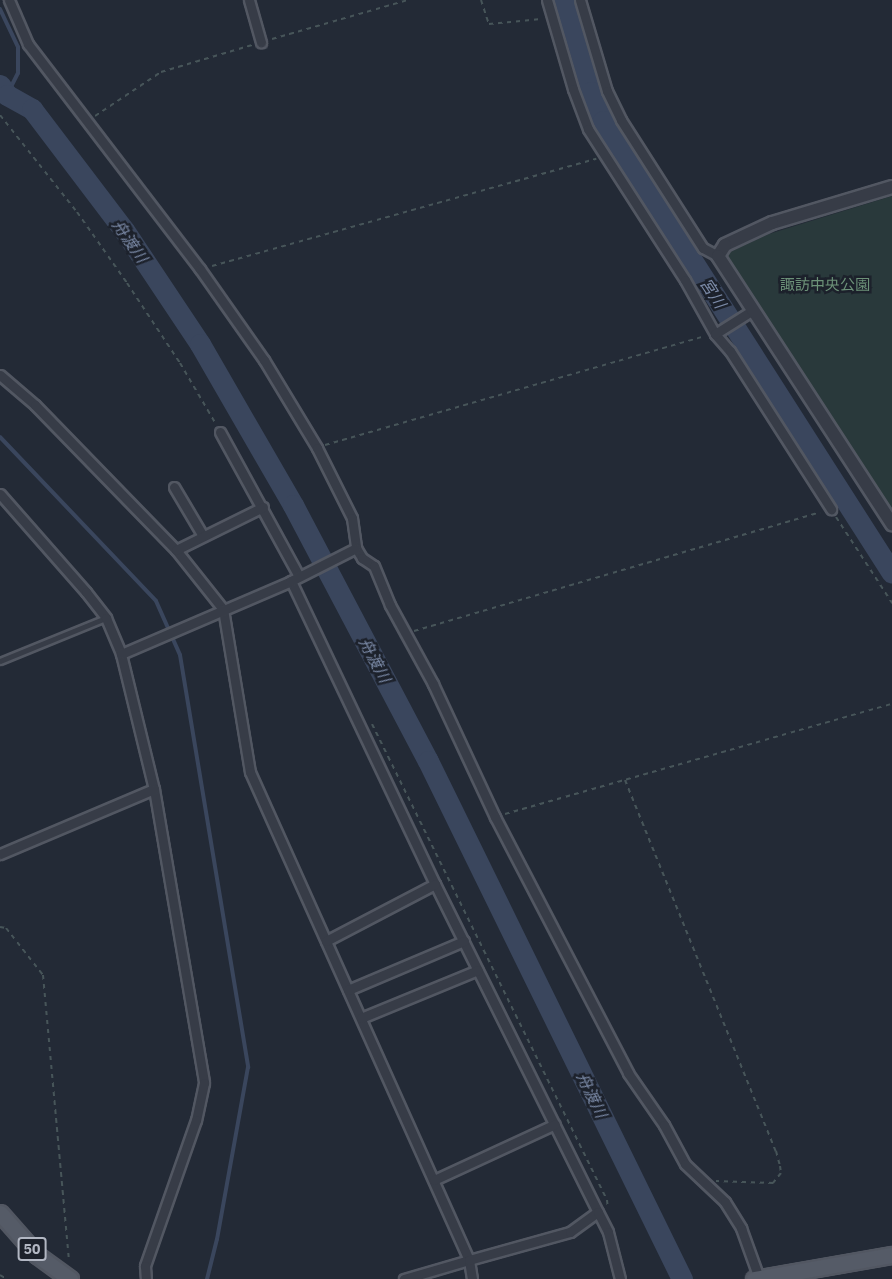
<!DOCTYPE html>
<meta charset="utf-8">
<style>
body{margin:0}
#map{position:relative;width:892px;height:1279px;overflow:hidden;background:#232a36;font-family:"IBM Plex Sans","Noto Sans JP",sans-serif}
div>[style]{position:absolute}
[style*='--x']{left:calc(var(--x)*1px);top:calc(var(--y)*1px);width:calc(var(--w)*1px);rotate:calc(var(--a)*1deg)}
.green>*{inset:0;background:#29393b}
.stream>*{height:4px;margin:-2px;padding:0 2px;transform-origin:2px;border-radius:2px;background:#3a465d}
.river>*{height:21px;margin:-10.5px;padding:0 10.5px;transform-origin:10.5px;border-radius:10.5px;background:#3a465d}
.path>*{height:2px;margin-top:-1px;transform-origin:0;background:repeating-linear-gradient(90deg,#475559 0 4.5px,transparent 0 9px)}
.roads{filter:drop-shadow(2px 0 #525762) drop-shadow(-2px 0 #525762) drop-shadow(0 2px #525762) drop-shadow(0 -2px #525762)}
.service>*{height:4.5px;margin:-2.25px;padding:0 2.25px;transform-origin:2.25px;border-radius:2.25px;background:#373c47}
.minor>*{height:9px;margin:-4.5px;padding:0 4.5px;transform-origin:4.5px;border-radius:4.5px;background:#373c47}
.tertiary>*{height:12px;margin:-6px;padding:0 6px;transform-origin:6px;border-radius:6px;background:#373c47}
.primary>*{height:15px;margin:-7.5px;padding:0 7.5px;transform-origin:7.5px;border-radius:7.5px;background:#555b67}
span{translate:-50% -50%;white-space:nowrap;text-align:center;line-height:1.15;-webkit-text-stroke:5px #1c212b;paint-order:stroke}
.shield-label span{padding:2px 4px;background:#1c212b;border:2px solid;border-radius:4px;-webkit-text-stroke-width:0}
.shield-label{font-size:14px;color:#b2b7c3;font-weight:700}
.park-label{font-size:15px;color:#6c9178}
.water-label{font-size:16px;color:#7c8ba8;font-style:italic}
</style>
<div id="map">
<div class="green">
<div style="clip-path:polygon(892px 196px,892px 511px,728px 259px,730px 252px,769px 234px)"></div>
</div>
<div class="stream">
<div style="--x:0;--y:9;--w:42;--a:64.7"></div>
<div style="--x:18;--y:47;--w:26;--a:90"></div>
<div style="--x:18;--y:73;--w:25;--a:117"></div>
<div style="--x:0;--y:437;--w:226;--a:46.4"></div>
<div style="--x:156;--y:601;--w:59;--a:66"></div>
<div style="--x:180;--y:655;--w:418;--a:80.6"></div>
<div style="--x:248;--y:1067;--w:175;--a:100.2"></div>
<div style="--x:217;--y:1239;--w:41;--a:104"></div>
</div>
<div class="river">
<div style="--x:564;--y:0;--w:96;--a:73.6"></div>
<div style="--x:591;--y:92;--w:31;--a:68"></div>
<div style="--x:603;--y:121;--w:536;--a:57.41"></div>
<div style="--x:0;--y:85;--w:12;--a:55"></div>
<div style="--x:7;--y:95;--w:29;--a:29"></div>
<div style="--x:32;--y:109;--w:152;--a:52.8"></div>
<div style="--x:124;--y:230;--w:137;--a:56.3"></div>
<div style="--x:200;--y:344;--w:186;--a:60"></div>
<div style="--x:293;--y:505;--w:289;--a:62.2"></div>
<div style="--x:428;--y:761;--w:577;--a:63.88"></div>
</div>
<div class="path">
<div style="--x:481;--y:0;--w:25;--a:72"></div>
<div style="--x:489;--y:24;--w:52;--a:-5.5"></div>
<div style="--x:272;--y:39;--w:141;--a:-16"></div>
<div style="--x:0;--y:115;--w:124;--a:51.6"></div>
<div style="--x:77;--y:212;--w:87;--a:54.8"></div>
<div style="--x:127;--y:283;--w:96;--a:56.5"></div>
<div style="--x:180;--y:363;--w:71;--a:59.5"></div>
<div style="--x:95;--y:116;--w:79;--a:-33.7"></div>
<div style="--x:161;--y:72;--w:95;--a:-16.5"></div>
<div style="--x:212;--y:266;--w:399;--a:-15.6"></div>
<div style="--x:325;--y:445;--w:396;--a:-16"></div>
<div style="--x:836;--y:517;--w:103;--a:56.9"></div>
<div style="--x:414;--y:631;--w:423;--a:-16.3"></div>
<div style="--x:372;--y:724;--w:531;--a:63.72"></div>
<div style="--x:607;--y:1200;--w:9;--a:84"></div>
<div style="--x:625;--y:780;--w:401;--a:67.9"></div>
<div style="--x:776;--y:1151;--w:16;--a:75"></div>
<div style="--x:780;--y:1166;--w:7;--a:82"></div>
<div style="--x:781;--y:1173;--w:13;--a:129"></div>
<div style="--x:773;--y:1183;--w:57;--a:-178"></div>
<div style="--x:505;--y:814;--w:402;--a:-15.9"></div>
<div style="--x:0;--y:927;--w:6;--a:9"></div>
<div style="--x:6;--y:928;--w:60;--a:51.8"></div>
<div style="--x:43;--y:975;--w:287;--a:84.8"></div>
<div style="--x:0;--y:1275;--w:8;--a:30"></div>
</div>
<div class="roads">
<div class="service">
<div style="--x:0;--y:661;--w:114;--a:-22.1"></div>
</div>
<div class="minor">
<div style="--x:9;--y:0;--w:48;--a:66.6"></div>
<div style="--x:28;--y:44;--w:283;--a:52.6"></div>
<div style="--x:200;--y:269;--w:111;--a:54.9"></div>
<div style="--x:264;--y:360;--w:103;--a:58.9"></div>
<div style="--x:317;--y:448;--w:78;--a:63.4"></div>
<div style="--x:352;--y:518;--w:30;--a:82"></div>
<div style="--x:356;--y:548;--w:12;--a:59"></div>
<div style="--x:362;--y:558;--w:14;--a:34"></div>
<div style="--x:374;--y:566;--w:42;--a:67.7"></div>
<div style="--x:390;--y:605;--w:90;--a:61.4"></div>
<div style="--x:433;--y:684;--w:147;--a:65"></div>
<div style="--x:495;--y:817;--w:288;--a:62.5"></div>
<div style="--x:628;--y:1073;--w:63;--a:55.3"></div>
<div style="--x:664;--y:1125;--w:44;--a:61.7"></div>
<div style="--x:685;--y:1164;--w:55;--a:43.5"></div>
<div style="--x:725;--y:1202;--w:31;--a:58"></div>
<div style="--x:741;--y:1228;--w:53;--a:70.2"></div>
<div style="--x:249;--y:0;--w:44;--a:74.1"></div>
<div style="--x:547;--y:0;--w:93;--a:73.7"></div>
<div style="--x:573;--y:89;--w:43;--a:69.4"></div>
<div style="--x:588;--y:129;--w:179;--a:57.3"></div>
<div style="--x:685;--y:280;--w:62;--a:60.9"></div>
<div style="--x:715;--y:334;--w:23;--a:49"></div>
<div style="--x:730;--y:351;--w:188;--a:57.4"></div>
<div style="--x:580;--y:0;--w:95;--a:73.5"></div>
<div style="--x:607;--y:91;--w:32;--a:64"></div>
<div style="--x:621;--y:120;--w:152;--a:57.4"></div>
<div style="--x:703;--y:248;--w:17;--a:28"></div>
<div style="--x:715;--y:334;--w:45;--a:-32.3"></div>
<div style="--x:0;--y:375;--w:46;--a:40.6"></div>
<div style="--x:35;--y:405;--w:202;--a:45.8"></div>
<div style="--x:176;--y:550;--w:75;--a:51.5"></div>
<div style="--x:223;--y:609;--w:165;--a:80.6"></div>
<div style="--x:250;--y:772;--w:535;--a:65.83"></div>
<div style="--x:469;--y:1260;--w:68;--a:163.7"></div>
<div style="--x:220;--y:432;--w:164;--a:61.3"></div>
<div style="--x:174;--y:487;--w:57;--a:59.4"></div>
<div style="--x:0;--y:494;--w:130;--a:48.7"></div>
<div style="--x:86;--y:592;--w:33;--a:52"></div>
<div style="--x:106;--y:618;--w:39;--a:67"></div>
<div style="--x:121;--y:654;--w:139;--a:76.3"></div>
<div style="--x:154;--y:789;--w:298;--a:80.3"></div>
<div style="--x:204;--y:1083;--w:38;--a:102"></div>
<div style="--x:196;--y:1120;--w:155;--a:109.3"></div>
<div style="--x:145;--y:1266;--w:13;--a:86"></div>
<div style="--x:176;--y:550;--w:97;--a:-26.3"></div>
<div style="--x:291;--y:581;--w:335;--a:64.6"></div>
<div style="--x:435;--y:884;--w:366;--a:63.6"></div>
<div style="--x:121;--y:654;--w:185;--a:-23.2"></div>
<div style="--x:291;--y:581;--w:73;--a:-26.9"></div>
<div style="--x:0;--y:854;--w:167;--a:-22.9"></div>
<div style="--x:326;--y:941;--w:123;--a:-27.6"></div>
<div style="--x:348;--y:990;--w:126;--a:-22.9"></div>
<div style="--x:361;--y:1018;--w:126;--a:-22.3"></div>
<div style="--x:434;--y:1180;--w:133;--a:-24.8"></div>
<div style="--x:472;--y:1279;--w:19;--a:-99"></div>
<div style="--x:469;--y:1260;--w:105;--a:-15.5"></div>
<div style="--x:570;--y:1232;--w:34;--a:-36"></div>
<div style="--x:598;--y:1212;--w:22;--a:63"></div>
<div style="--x:608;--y:1232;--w:49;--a:75.7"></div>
</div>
<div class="tertiary">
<div style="--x:892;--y:187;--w:125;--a:163.3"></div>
<div style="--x:772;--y:223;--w:52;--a:154.9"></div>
<div style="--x:725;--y:245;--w:13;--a:122"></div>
<div style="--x:718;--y:256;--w:320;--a:57"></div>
</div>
<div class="primary">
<div style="--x:0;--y:1213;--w:56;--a:48.6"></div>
<div style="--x:37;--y:1255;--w:41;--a:36"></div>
<div style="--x:754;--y:1279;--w:140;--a:-9.9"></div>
</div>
</div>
<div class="shield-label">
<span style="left:32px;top:1249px">50</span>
</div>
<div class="park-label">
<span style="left:825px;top:285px">諏訪中央公園</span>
</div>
<div class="water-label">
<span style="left:130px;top:241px;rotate:55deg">舟渡川</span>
<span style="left:713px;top:293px;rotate:57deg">宮川</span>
<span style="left:375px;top:660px;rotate:62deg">舟渡川</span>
<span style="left:592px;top:1095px;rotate:64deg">舟渡川</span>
</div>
</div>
